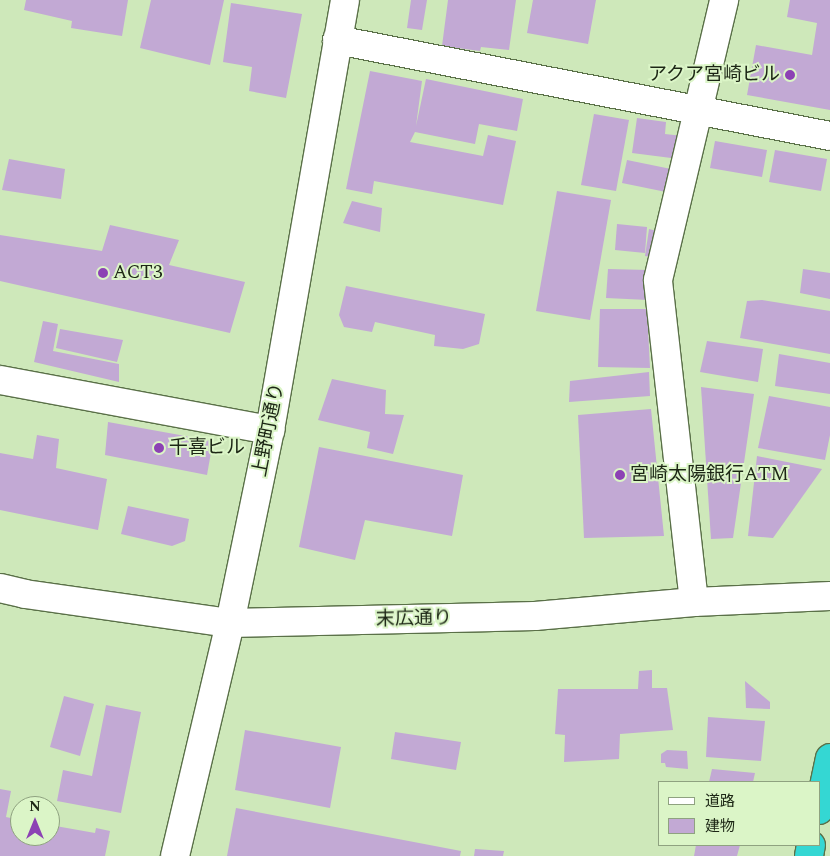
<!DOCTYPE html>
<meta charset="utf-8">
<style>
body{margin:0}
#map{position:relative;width:830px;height:856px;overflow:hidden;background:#cee8ba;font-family:Spectral,"Noto Sans JP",serif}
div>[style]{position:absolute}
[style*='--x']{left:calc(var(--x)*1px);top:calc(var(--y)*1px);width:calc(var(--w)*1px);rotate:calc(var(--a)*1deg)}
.building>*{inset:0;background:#c2a9d4}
.roads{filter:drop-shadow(1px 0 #5a7048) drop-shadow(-1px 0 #5a7048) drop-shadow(0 1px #5a7048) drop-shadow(0 -1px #5a7048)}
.minor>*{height:28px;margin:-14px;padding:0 14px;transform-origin:14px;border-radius:14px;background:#fff}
.tertiary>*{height:28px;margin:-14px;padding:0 14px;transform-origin:14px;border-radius:14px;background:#fff}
.trunk>*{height:28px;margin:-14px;padding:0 14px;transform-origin:14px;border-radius:14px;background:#34d7d3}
.dots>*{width:14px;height:14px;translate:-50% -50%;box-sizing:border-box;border:2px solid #dbf5c7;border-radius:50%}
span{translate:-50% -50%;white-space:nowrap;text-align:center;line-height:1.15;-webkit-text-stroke:4px #dbf5c7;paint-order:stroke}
.poi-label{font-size:19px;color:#1c2615}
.right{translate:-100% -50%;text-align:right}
.left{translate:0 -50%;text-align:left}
.street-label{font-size:19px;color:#1c2615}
.legend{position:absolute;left:658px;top:781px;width:162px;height:65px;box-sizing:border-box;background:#dbf5c7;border:1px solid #8fa280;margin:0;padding:6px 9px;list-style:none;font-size:15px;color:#1c2615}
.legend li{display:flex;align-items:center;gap:10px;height:25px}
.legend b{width:25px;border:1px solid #8fa280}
.north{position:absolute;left:10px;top:796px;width:50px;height:50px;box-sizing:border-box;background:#dbf5c7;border:1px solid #8fa280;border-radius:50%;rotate:0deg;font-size:14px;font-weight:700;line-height:20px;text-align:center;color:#1c2615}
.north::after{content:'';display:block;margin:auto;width:18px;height:22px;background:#8c42b4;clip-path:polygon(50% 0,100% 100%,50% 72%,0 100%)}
</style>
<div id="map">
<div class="building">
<div style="clip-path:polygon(26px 0,128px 0,122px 36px,71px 28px,72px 21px,24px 10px)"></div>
<div style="clip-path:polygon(151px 0,224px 0,210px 65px,140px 48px)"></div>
<div style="clip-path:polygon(411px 0,427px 0,422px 30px,407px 28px)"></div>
<div style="clip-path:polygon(448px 0,516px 0,509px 50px,481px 47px,480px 51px,442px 46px)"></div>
<div style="clip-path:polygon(533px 0,596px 0,588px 44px,527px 33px)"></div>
<div style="clip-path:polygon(790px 0,830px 0,830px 110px,747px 95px,756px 45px,812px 55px,817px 23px,787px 17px)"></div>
<div style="clip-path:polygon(231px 3px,302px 14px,286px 98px,249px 91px,252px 67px,223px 62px)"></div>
<div style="clip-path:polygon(370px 71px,422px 81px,416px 126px,426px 79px,523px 99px,517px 131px,479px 124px,475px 144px,415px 132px,410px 142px,483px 156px,488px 135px,516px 141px,503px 205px,374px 181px,372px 194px,346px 189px)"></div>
<div style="clip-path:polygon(594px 114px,629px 120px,616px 191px,581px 185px)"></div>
<div style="clip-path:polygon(637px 118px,666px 122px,665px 134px,683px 136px,679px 159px,632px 153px)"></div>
<div style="clip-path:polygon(715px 141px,767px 150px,762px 177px,710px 168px)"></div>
<div style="clip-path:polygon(775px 150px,827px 159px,821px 191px,769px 182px)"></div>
<div style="clip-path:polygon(9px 159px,65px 169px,61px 199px,2px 190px)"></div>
<div style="clip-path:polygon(627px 160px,676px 170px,671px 193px,622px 183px)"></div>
<div style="clip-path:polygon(557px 191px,611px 200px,590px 320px,536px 311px)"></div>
<div style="clip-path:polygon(352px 201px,382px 208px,380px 232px,343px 223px)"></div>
<div style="clip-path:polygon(617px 224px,647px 227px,645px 253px,615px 250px)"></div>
<div style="clip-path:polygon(110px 225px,179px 240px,169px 265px,245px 282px,230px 333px,0 281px,0 235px,102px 251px)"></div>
<div style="clip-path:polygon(649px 229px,661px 232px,657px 258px,645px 256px)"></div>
<div style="clip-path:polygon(608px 269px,649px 270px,648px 300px,606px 298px)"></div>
<div style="clip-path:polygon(803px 269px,830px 273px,830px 299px,800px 293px)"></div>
<div style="clip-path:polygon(346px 286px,485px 314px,479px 344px,463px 349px,434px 346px,435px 335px,375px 322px,372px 332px,344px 327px,339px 315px)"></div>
<div style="clip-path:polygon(762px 300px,830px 311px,830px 354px,740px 338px,747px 301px)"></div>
<div style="clip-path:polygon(600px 309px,647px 309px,650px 368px,598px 367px)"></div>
<div style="clip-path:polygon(43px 321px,58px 324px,53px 351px,119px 364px,119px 382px,34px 362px)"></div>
<div style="clip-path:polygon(60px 329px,123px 340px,117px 362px,56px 348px)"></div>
<div style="clip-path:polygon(707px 341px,763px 349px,758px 382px,700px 372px)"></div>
<div style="clip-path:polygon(779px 354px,830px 363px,830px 394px,775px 386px)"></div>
<div style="clip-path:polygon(649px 372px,650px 396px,569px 402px,570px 381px)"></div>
<div style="clip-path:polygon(332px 379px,386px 390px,385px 414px,404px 415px,393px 454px,367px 448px,370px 432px,318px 420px)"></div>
<div style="clip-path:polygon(701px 387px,754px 394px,733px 538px,711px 539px)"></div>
<div style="clip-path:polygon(769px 396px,830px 407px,830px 435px,825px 460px,758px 448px)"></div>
<div style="clip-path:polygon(651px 409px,664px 536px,584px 538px,578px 415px)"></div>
<div style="clip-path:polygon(108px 422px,213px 441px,207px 475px,105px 455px)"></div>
<div style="clip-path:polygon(37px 435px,59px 439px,56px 468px,107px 479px,98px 530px,0 510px,0 453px,33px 459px)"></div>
<div style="clip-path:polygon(319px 447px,463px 475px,452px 536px,365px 520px,355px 560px,299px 547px)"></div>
<div style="clip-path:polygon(757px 456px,822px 469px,773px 538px,748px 536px)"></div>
<div style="clip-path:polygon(128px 506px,189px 519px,185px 541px,172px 546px,121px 534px)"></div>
<div style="clip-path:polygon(652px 670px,652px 688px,667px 688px,673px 730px,620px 734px,619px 759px,564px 762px,565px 735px,555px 734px,558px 689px,638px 689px,639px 671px)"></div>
<div style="clip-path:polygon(745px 681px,770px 702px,770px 709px,746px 708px)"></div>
<div style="clip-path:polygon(64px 696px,94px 704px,80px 756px,50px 747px)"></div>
<div style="clip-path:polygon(106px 705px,141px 712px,121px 813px,57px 801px,63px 770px,92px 776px)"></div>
<div style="clip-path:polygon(708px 717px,765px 721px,761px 761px,706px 757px)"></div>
<div style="clip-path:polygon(245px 730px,341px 747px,330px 808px,235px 790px)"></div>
<div style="clip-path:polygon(395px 732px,461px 742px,456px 770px,391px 759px)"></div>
<div style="clip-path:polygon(667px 750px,687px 751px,688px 769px,666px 767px,665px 763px,661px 763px,661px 754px)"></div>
<div style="clip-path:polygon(712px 769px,755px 773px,753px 782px,709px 782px)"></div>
<div style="clip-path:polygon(0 789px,11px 791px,6px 817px,20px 820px,20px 836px,50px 836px,50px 825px,95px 833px,96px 828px,110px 831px,105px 856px,0 856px)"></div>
<div style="clip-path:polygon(236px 808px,461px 851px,460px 856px,227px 856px)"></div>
<div style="clip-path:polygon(696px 845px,740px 845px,737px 856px,694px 856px)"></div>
<div style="clip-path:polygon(475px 849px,504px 851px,503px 856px,474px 856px)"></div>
</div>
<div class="roads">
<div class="minor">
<div style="--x:337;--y:40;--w:502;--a:11.02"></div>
<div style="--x:0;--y:380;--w:275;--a:10.5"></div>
<div style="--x:694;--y:602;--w:324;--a:-96.4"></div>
<div style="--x:658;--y:280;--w:288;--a:-76.7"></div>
</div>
<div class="tertiary">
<div style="--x:0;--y:588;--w:26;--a:13"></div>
<div style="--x:25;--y:594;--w:207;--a:8.1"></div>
<div style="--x:230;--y:623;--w:305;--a:-1.3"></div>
<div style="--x:535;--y:616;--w:160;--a:-5"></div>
<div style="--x:694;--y:602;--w:136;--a:-2.5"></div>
<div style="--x:175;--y:856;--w:239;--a:-76.7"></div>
<div style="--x:230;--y:623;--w:197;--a:-78.3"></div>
<div style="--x:270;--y:430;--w:436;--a:-80.1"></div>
</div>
<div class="trunk">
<div style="--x:819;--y:810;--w:53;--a:-78.1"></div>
<div style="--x:809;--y:856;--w:11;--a:-80"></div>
</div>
</div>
<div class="dots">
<div style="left:790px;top:75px;background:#8c42b4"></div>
<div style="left:103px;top:273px;background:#8c42b4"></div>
<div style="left:159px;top:448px;background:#8c42b4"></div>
<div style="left:620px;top:475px;background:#8c42b4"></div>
</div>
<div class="poi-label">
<span class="right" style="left:780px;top:75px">アクア宮崎ビル</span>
<span class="left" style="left:113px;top:273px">ACT3</span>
<span class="left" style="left:169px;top:448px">千喜ビル</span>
<span class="left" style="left:630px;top:475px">宮崎太陽銀行ATM</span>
</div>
<div class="street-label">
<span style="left:269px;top:430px;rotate:-79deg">上野町通り</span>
<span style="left:414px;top:619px;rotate:-1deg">末広通り</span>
</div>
<ul class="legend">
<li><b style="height:6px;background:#fff"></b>道路</li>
<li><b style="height:14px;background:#c2a9d4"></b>建物</li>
</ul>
<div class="north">N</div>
</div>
